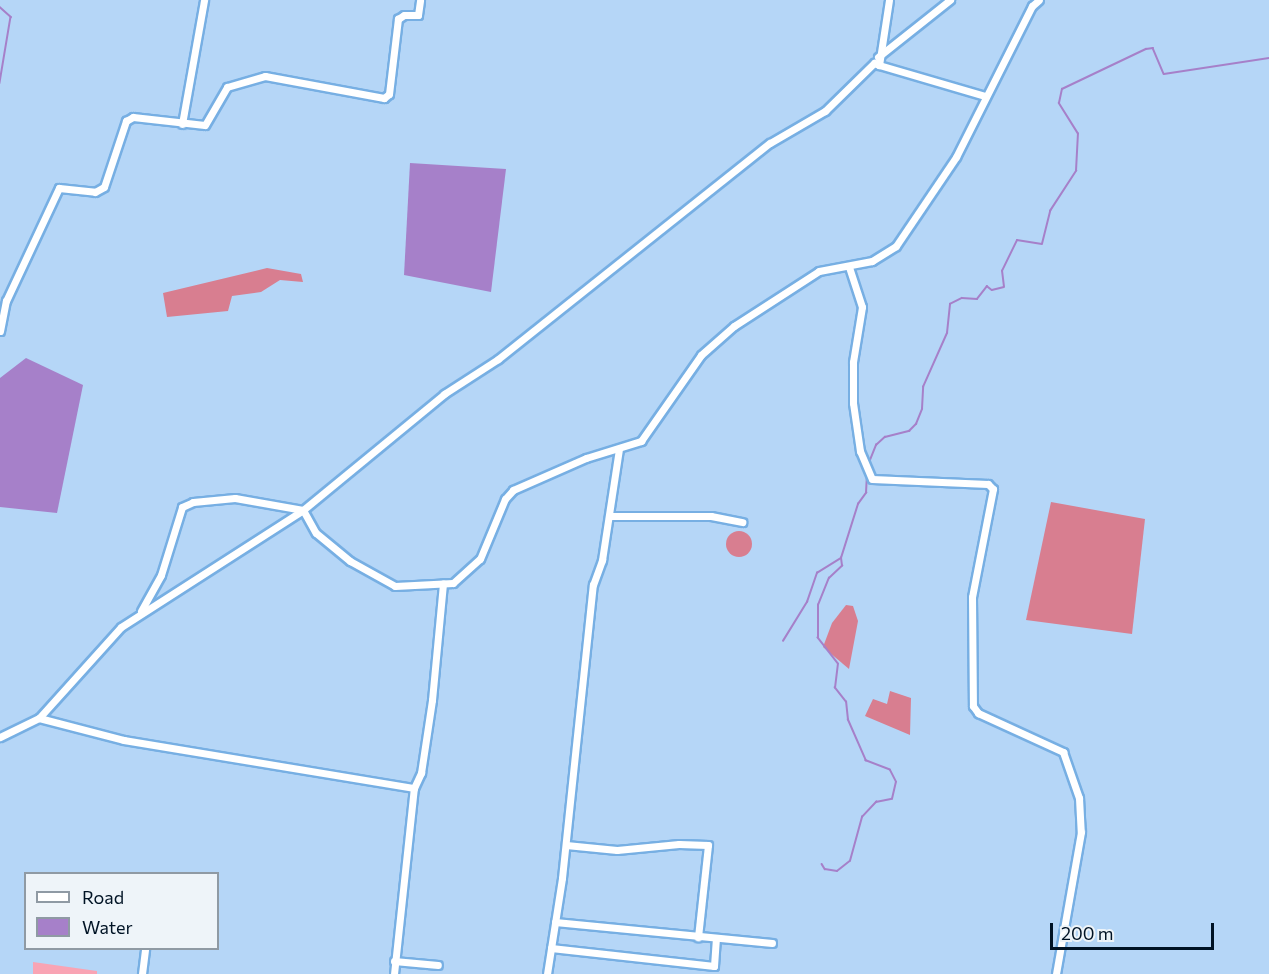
<!DOCTYPE html>
<style>
body{margin:0}
#map{position:relative;width:1269px;height:974px;overflow:hidden;background:#b5d6f7;font-family:Commissioner,sans-serif}
div>[style]{position:absolute}
[style*='--x']{left:calc(var(--x)*1px);top:calc(var(--y)*1px);width:calc(var(--w)*1px);rotate:calc(var(--a)*1deg)}
.green>*{inset:0;background:#f9a4b4}
.forest>*{inset:0;background:#d87e90}
.round{border-radius:50%}
.water>*{inset:0;background:#a680c9}
.stream>*{height:1.5px;margin:-0.75px;padding:0 0.75px;transform-origin:0.75px;border-radius:0.75px;background:#a680c9}
.roads{filter:drop-shadow(2px 0 #77afe3) drop-shadow(-2px 0 #77afe3) drop-shadow(0 2px #77afe3) drop-shadow(0 -2px #77afe3)}
.street>*{height:7px;margin:-3.5px;padding:0 3.5px;transform-origin:3.5px;border-radius:3.5px;background:#fff}
span{translate:-50% -50%;white-space:nowrap;text-align:center;line-height:1.15;-webkit-text-stroke:5px #eef4f9;paint-order:stroke}
.legend{position:absolute;left:24px;top:872px;width:195px;height:78px;box-sizing:border-box;background:#eef4f9;border:2px solid #8f9aa4;margin:0;padding:8px 10px;list-style:none;font-size:18px;color:#001325}
.legend li{display:flex;align-items:center;gap:12px;height:30px}
.legend b{width:30px;border:2px solid #8f9aa4}
.scale{position:absolute;left:1050px;top:923px;width:164px;height:27px;box-sizing:border-box;border:3px solid #001325;border-top:0;padding-left:8px;font-size:18px;line-height:21px;white-space:nowrap;color:#001325;-webkit-text-stroke:4px #eef4f9;paint-order:stroke}
</style>
<div id="map">
<div class="green">
<div style="clip-path:polygon(33px 962px,97px 971px,97px 974px,33px 974px)"></div>
</div>
<div class="forest">
<div style="clip-path:polygon(267px 268px,301px 274px,303px 282px,280px 280px,261px 292px,232px 296px,228px 311px,167px 317px,163px 293px)"></div>
<div style="clip-path:polygon(1051px 502px,1145px 519px,1132px 634px,1026px 620px)"></div>
<div class="round" style="left:726px;top:531px;width:26px;height:26px"></div>
<div style="clip-path:polygon(846px 605px,853px 606px,858px 621px,849px 669px,823px 647px,832px 623px)"></div>
<div style="clip-path:polygon(890px 691px,911px 698px,910px 735px,865px 716px,873px 699px,887px 704px)"></div>
</div>
<div class="water">
<div style="clip-path:polygon(410px 163px,506px 169px,491px 292px,404px 275px)"></div>
<div style="clip-path:polygon(26px 358px,83px 385px,57px 513px,0 507px,0 378px)"></div>
</div>
<div class="stream">
<div style="--x:0;--y:7;--w:15;--a:42"></div>
<div style="--x:11;--y:17;--w:67;--a:99.5"></div>
<div style="--x:868;--y:465;--w:22;--a:-68"></div>
<div style="--x:876;--y:445;--w:12;--a:-42"></div>
<div style="--x:885;--y:437;--w:25;--a:-14"></div>
<div style="--x:909;--y:431;--w:10;--a:-45"></div>
<div style="--x:916;--y:424;--w:16;--a:-68"></div>
<div style="--x:922;--y:409;--w:22;--a:-87"></div>
<div style="--x:923;--y:387;--w:59;--a:-66"></div>
<div style="--x:947;--y:333;--w:29;--a:-84"></div>
<div style="--x:950;--y:304;--w:13;--a:-27"></div>
<div style="--x:962;--y:298;--w:15;--a:4"></div>
<div style="--x:977;--y:299;--w:16;--a:-52"></div>
<div style="--x:987;--y:286;--w:6;--a:39"></div>
<div style="--x:992;--y:290;--w:12;--a:-14"></div>
<div style="--x:1004;--y:287;--w:16;--a:-97"></div>
<div style="--x:1002;--y:271;--w:34;--a:-64"></div>
<div style="--x:1017;--y:240;--w:25;--a:9"></div>
<div style="--x:1042;--y:244;--w:34;--a:-76"></div>
<div style="--x:1050;--y:211;--w:48;--a:-57"></div>
<div style="--x:1076;--y:171;--w:37;--a:-87"></div>
<div style="--x:1078;--y:134;--w:36;--a:-122"></div>
<div style="--x:1059;--y:103;--w:14;--a:-78"></div>
<div style="--x:1062;--y:89;--w:93;--a:-25.5"></div>
<div style="--x:1146;--y:49;--w:7;--a:-8"></div>
<div style="--x:1153;--y:48;--w:28;--a:67"></div>
<div style="--x:1164;--y:74;--w:106;--a:-8.7"></div>
<div style="--x:783;--y:641;--w:46;--a:-58.4"></div>
<div style="--x:807;--y:602;--w:31;--a:-71"></div>
<div style="--x:817;--y:573;--w:28;--a:-32"></div>
<div style="--x:841;--y:558;--w:57;--a:-72.5"></div>
<div style="--x:858;--y:504;--w:14;--a:-54"></div>
<div style="--x:866;--y:493;--w:17;--a:-87"></div>
<div style="--x:822;--y:864;--w:6;--a:59"></div>
<div style="--x:825;--y:869;--w:12;--a:9"></div>
<div style="--x:837;--y:871;--w:16;--a:-38"></div>
<div style="--x:850;--y:861;--w:46;--a:-74.7"></div>
<div style="--x:862;--y:817;--w:21;--a:-47"></div>
<div style="--x:876;--y:802;--w:16;--a:-11"></div>
<div style="--x:892;--y:799;--w:17;--a:-77"></div>
<div style="--x:896;--y:782;--w:13;--a:-117"></div>
<div style="--x:890;--y:770;--w:26;--a:-159"></div>
<div style="--x:866;--y:761;--w:45;--a:-113.7"></div>
<div style="--x:848;--y:720;--w:18;--a:-96"></div>
<div style="--x:846;--y:702;--w:18;--a:-128"></div>
<div style="--x:835;--y:688;--w:24;--a:-83"></div>
<div style="--x:838;--y:664;--w:33;--a:-128"></div>
<div style="--x:818;--y:638;--w:33;--a:-90"></div>
<div style="--x:818;--y:605;--w:29;--a:-68"></div>
<div style="--x:829;--y:578;--w:18;--a:-43"></div>
<div style="--x:842;--y:566;--w:8;--a:-97"></div>
</div>
<div class="roads">
<div class="street">
<div style="--x:889;--y:0;--w:66;--a:98.7"></div>
<div style="--x:879;--y:65;--w:110;--a:16.3"></div>
<div style="--x:878;--y:57;--w:92;--a:-38.4"></div>
<div style="--x:182;--y:124;--w:126;--a:-79.9"></div>
<div style="--x:849;--y:267;--w:42;--a:72"></div>
<div style="--x:862;--y:307;--w:56;--a:99.3"></div>
<div style="--x:853;--y:362;--w:41;--a:90"></div>
<div style="--x:853;--y:403;--w:49;--a:81.7"></div>
<div style="--x:860;--y:451;--w:30;--a:67"></div>
<div style="--x:872;--y:479;--w:116;--a:2.5"></div>
<div style="--x:988;--y:484;--w:7;--a:45"></div>
<div style="--x:993;--y:489;--w:110;--a:101"></div>
<div style="--x:972;--y:597;--w:109;--a:89.5"></div>
<div style="--x:973;--y:706;--w:9;--a:54"></div>
<div style="--x:978;--y:713;--w:94;--a:24.6"></div>
<div style="--x:1063;--y:752;--w:49;--a:70.8"></div>
<div style="--x:1079;--y:798;--w:34;--a:87"></div>
<div style="--x:1081;--y:832;--w:144;--a:100"></div>
<div style="--x:0;--y:331;--w:31;--a:-79"></div>
<div style="--x:6;--y:301;--w:125;--a:-64.9"></div>
<div style="--x:59;--y:188;--w:36;--a:6"></div>
<div style="--x:95;--y:192;--w:10;--a:-29"></div>
<div style="--x:104;--y:187;--w:70;--a:-71.6"></div>
<div style="--x:126;--y:121;--w:8;--a:-30"></div>
<div style="--x:133;--y:117;--w:72;--a:6.3"></div>
<div style="--x:205;--y:125;--w:44;--a:-59.9"></div>
<div style="--x:227;--y:87;--w:40;--a:-16"></div>
<div style="--x:265;--y:76;--w:121;--a:10.5"></div>
<div style="--x:384;--y:98;--w:6;--a:-39"></div>
<div style="--x:389;--y:94;--w:76;--a:-83.2"></div>
<div style="--x:398;--y:19;--w:7;--a:-34"></div>
<div style="--x:404;--y:15;--w:14;--a:0"></div>
<div style="--x:418;--y:15;--w:15;--a:-82"></div>
<div style="--x:609;--y:516;--w:102;--a:0"></div>
<div style="--x:711;--y:516;--w:32;--a:11"></div>
<div style="--x:141;--y:611;--w:41;--a:-60.9"></div>
<div style="--x:161;--y:575;--w:71;--a:-72.8"></div>
<div style="--x:182;--y:507;--w:12;--a:-24"></div>
<div style="--x:193;--y:502;--w:42;--a:-5.4"></div>
<div style="--x:235;--y:498;--w:69;--a:10"></div>
<div style="--x:303;--y:510;--w:183;--a:-39.4"></div>
<div style="--x:444;--y:394;--w:64;--a:-32.9"></div>
<div style="--x:498;--y:359;--w:347;--a:-38.5"></div>
<div style="--x:770;--y:143;--w:64;--a:-30.2"></div>
<div style="--x:825;--y:111;--w:69;--a:-44.4"></div>
<div style="--x:874;--y:63;--w:5;--a:22"></div>
<div style="--x:39;--y:718;--w:88;--a:14.5"></div>
<div style="--x:124;--y:740;--w:294;--a:9.4"></div>
<div style="--x:0;--y:737;--w:43;--a:-26"></div>
<div style="--x:39;--y:718;--w:122;--a:-48"></div>
<div style="--x:121;--y:627;--w:216;--a:-32.7"></div>
<div style="--x:303;--y:510;--w:26;--a:61"></div>
<div style="--x:316;--y:533;--w:44;--a:39.5"></div>
<div style="--x:350;--y:561;--w:51;--a:29.1"></div>
<div style="--x:395;--y:586;--w:58;--a:-3"></div>
<div style="--x:453;--y:583;--w:36;--a:-42"></div>
<div style="--x:480;--y:559;--w:65;--a:-67.4"></div>
<div style="--x:505;--y:499;--w:12;--a:-48"></div>
<div style="--x:513;--y:490;--w:80;--a:-23.7"></div>
<div style="--x:586;--y:458;--w:58;--a:-17.2"></div>
<div style="--x:641;--y:441;--w:105;--a:-55.1"></div>
<div style="--x:701;--y:355;--w:44;--a:-41.3"></div>
<div style="--x:734;--y:326;--w:101;--a:-32.9"></div>
<div style="--x:819;--y:271;--w:54;--a:-10.7"></div>
<div style="--x:872;--y:261;--w:28;--a:-32"></div>
<div style="--x:896;--y:246;--w:107;--a:-56"></div>
<div style="--x:956;--y:157;--w:169;--a:-63.3"></div>
<div style="--x:1032;--y:6;--w:9;--a:-41"></div>
<div style="--x:566;--y:845;--w:51;--a:5.6"></div>
<div style="--x:617;--y:850;--w:62;--a:-5.5"></div>
<div style="--x:679;--y:844;--w:29;--a:2"></div>
<div style="--x:708;--y:845;--w:93;--a:96.2"></div>
<div style="--x:555;--y:922;--w:218;--a:5.5"></div>
<div style="--x:551;--y:948;--w:164;--a:6.3"></div>
<div style="--x:714;--y:966;--w:28;--a:-86"></div>
<div style="--x:394;--y:961;--w:44;--a:5.2"></div>
<div style="--x:142;--y:974;--w:26;--a:-83"></div>
<div style="--x:394;--y:974;--w:187;--a:-83.9"></div>
<div style="--x:414;--y:788;--w:17;--a:-65"></div>
<div style="--x:421;--y:773;--w:74;--a:-81.4"></div>
<div style="--x:432;--y:700;--w:117;--a:-84.6"></div>
<div style="--x:547;--y:974;--w:97;--a:-81.1"></div>
<div style="--x:562;--y:878;--w:295;--a:-84"></div>
<div style="--x:593;--y:585;--w:27;--a:-70"></div>
<div style="--x:602;--y:560;--w:112;--a:-81.3"></div>
</div>
</div>
<ul class="legend">
<li><b style="height:8px;background:#fff"></b>Road</li>
<li><b style="height:16px;background:#a680c9"></b>Water</li>
</ul>
<div class="scale">200 m</div>
</div>
